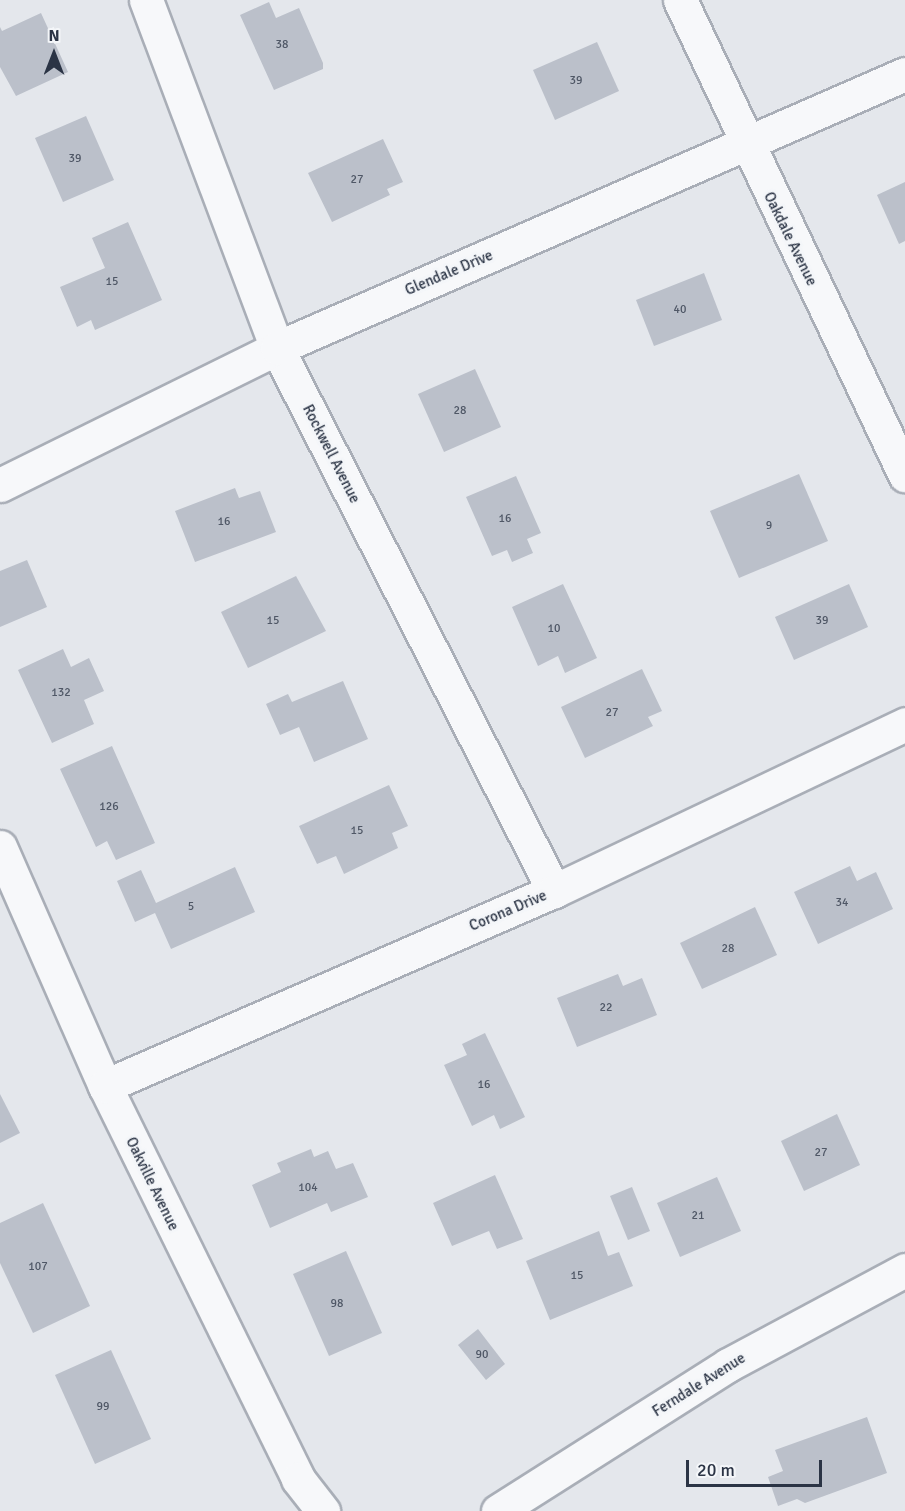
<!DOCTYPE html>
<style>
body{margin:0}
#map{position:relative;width:905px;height:1511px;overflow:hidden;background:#e4e7ec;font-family:Signika,sans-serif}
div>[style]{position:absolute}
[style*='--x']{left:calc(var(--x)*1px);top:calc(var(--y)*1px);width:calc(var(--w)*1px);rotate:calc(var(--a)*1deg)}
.building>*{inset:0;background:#bbc0ca}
.roads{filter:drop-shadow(2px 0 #a9aeb7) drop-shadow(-2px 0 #a9aeb7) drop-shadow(0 2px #a9aeb7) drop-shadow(0 -2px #a9aeb7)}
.minor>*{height:33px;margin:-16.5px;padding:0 16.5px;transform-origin:16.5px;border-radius:16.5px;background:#f7f8fa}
span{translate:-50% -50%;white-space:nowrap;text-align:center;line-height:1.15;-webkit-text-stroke:6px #f4f6f9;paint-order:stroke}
.number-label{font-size:12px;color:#4f5766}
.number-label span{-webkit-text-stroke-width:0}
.street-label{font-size:15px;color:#2b3445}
.north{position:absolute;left:24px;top:24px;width:60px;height:60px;-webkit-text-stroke:4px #f4f6f9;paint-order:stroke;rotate:0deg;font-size:16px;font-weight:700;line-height:24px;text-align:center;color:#2b3445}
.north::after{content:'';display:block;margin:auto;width:21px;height:27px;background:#2b3445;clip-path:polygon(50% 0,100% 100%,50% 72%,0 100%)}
.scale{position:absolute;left:686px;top:1460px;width:136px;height:27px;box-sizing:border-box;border:3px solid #2b3445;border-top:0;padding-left:8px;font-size:18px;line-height:21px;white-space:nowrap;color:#2b3445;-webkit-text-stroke:4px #f4f6f9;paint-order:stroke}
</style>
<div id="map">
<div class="building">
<div style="clip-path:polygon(269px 2px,276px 18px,299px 8px,323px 63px,323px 69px,274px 90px,240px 15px)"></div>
<div style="clip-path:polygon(41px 13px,68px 72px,16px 96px,0 67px,0 27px,2px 31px)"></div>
<div style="clip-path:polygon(597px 42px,619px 91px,555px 120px,533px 70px)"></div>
<div style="clip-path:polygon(86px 116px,114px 180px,63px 202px,35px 138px)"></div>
<div style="clip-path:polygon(383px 139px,403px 182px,387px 189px,390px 195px,332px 222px,308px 173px)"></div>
<div style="clip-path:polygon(905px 182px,905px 241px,899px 244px,877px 195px)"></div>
<div style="clip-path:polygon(128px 222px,162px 300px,95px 330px,91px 320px,77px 327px,60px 287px,105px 268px,92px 238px)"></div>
<div style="clip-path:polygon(704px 273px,722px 320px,654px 346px,636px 300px)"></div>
<div style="clip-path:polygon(475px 369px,501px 427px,444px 452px,418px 394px)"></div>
<div style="clip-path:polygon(799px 474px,828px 541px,739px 578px,710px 511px)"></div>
<div style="clip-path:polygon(516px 476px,541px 533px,527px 539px,533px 553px,512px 562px,507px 550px,492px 556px,466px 497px)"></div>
<div style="clip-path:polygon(235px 488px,239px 498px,260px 491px,276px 532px,195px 562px,175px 511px)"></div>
<div style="clip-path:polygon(27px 560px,47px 607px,0 627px,0 571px)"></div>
<div style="clip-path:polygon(296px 576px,326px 631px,248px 668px,221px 612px)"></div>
<div style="clip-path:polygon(563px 584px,597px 658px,565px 673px,558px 656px,538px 666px,512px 607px)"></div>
<div style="clip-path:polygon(849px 584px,868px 627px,794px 660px,775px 617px)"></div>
<div style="clip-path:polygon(63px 649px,71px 667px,89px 658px,104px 691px,84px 700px,94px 724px,52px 743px,18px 670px)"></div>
<div style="clip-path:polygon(642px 669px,662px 711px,648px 717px,653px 726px,585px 758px,561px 707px)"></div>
<div style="clip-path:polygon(343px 681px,368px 739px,314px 762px,299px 727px,280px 735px,266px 704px,288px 694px,292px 702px)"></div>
<div style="clip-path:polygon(112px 746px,155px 843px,116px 860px,107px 841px,96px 847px,60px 769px)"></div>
<div style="clip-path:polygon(389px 785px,408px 826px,392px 833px,398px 848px,344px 874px,336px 856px,317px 864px,299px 826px)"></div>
<div style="clip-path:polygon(850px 866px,857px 881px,876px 872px,893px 909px,818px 944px,794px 892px)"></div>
<div style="clip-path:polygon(235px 867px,255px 912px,171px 949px,155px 913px,135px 922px,117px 881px,141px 870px,156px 903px)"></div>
<div style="clip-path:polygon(755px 907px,777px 955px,702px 989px,680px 943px)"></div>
<div style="clip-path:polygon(618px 974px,623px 986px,642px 978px,657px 1015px,577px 1047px,557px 998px)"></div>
<div style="clip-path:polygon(485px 1033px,525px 1117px,500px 1129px,494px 1115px,472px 1126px,444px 1065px,467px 1055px,462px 1044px)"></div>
<div style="clip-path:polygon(0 1094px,20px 1133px,0 1143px)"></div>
<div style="clip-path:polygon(837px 1114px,860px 1165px,804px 1191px,781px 1141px)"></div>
<div style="clip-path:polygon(311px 1149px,314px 1157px,328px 1151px,336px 1169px,353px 1163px,368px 1197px,331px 1212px,327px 1203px,270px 1228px,252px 1185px,281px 1172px,277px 1163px)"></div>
<div style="clip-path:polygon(495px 1175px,523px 1239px,497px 1249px,489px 1231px,452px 1246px,433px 1203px)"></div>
<div style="clip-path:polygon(717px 1177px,741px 1231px,680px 1257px,657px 1203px)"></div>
<div style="clip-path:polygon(632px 1187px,650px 1231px,628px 1240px,610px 1196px)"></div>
<div style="clip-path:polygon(43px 1203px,90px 1306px,33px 1333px,0 1263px,0 1223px)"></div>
<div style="clip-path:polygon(599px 1231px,608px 1256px,619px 1252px,633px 1286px,550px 1320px,526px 1261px)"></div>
<div style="clip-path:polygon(346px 1251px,382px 1333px,329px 1356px,293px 1274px)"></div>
<div style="clip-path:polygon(478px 1329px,505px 1364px,486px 1380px,458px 1345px)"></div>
<div style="clip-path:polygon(111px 1350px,151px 1439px,95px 1464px,55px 1375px)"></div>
<div style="clip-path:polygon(867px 1417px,887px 1473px,805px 1503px,797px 1499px,778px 1506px,768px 1477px,783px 1471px,775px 1450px)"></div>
</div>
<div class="roads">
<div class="minor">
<div style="--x:146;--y:0;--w:372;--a:69.4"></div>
<div style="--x:277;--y:348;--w:610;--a:62.97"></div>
<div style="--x:680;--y:0;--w:526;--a:64.65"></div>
<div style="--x:0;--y:485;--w:309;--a:-26.3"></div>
<div style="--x:277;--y:348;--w:685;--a:-23.57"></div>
<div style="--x:0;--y:847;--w:261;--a:66.3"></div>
<div style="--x:105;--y:1086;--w:438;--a:63.8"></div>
<div style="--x:298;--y:1479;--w:41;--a:52"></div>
<div style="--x:105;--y:1086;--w:490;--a:-23.5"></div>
<div style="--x:554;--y:891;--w:389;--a:-25.4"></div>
<div style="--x:498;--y:1511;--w:272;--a:-32.4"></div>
<div style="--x:728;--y:1365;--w:201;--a:-28.2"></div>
</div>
</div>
<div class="number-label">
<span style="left:282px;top:45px">38</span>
<span style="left:576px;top:81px">39</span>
<span style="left:75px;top:159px">39</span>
<span style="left:357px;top:180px">27</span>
<span style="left:112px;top:282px">15</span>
<span style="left:680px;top:310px">40</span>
<span style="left:460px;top:411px">28</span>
<span style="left:505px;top:519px">16</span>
<span style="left:224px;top:522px">16</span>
<span style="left:769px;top:526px">9</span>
<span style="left:273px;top:621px">15</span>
<span style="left:822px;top:621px">39</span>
<span style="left:554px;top:629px">10</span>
<span style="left:61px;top:693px">132</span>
<span style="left:612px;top:713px">27</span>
<span style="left:109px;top:807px">126</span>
<span style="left:357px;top:831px">15</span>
<span style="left:842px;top:903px">34</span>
<span style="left:191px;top:907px">5</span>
<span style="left:728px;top:949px">28</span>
<span style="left:606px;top:1008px">22</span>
<span style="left:484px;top:1085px">16</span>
<span style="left:821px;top:1153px">27</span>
<span style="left:308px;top:1188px">104</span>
<span style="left:698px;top:1216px">21</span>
<span style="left:38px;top:1267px">107</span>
<span style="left:577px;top:1276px">15</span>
<span style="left:337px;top:1304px">98</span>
<span style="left:482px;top:1355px">90</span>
<span style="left:103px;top:1407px">99</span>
</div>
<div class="street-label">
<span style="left:790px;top:239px;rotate:64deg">Oakdale Avenue</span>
<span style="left:449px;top:273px;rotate:-23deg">Glendale Drive</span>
<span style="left:331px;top:454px;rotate:63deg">Rockwell Avenue</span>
<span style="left:508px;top:911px;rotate:-23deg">Corona Drive</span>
<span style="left:152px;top:1184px;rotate:64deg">Oakville Avenue</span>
<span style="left:699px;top:1385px;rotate:-32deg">Ferndale Avenue</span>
</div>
<div class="north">N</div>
<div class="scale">20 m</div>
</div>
